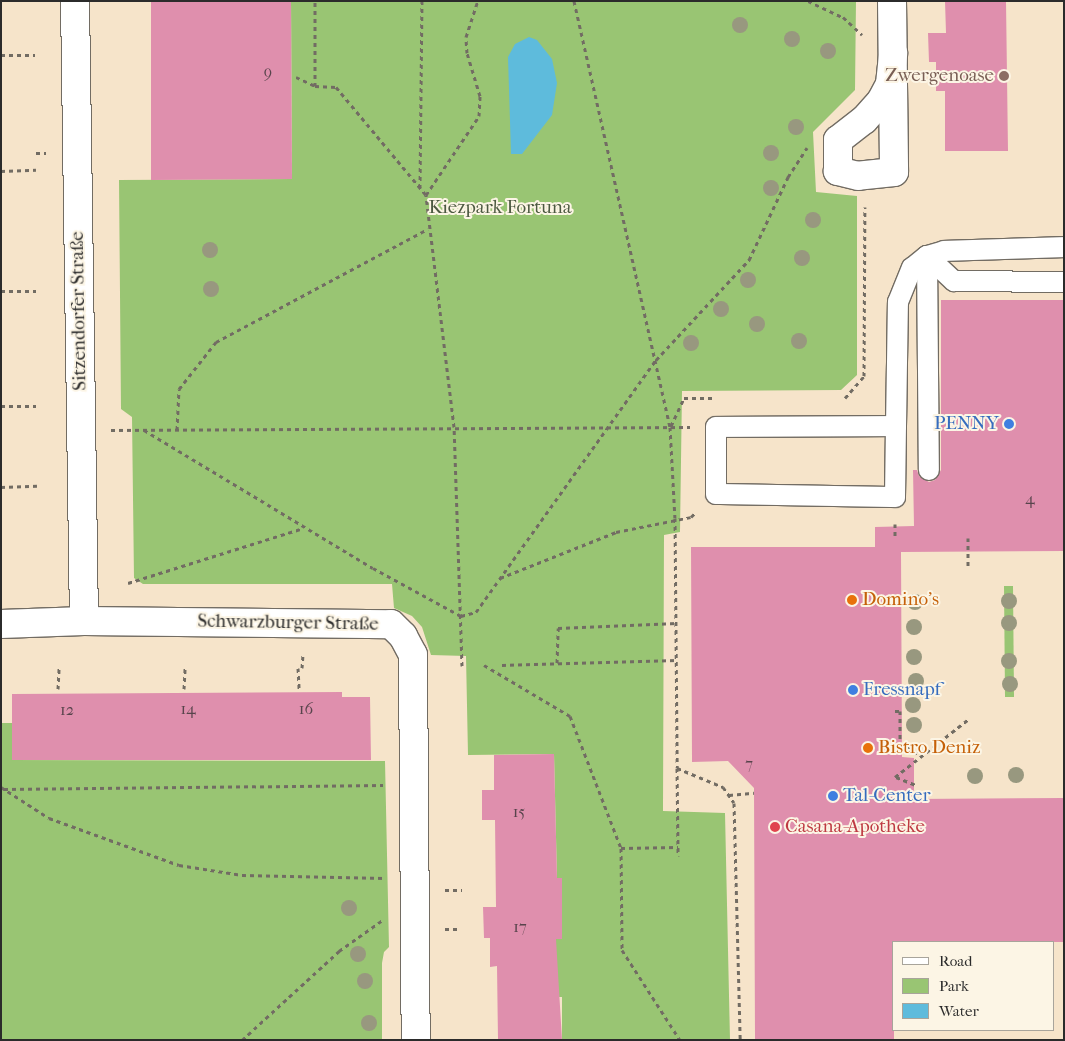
<!DOCTYPE html>
<meta charset="utf-8">
<style>
body{margin:0}
#map{position:relative;width:1065px;height:1041px;overflow:hidden;background:#f6e4ca;font-family:"IM FELL French Canon",serif}
div>[style]{position:absolute}
[style*='--x']{left:calc(var(--x)*1px);top:calc(var(--y)*1px);width:calc(var(--w)*1px);rotate:calc(var(--a)*1deg)}
.green>*{inset:0;background:#99c573}
.water>*{inset:0;background:#5ebbdc}
.building>*{inset:0;background:#df8fad}
.path>*{height:3px;margin-top:-1.5px;transform-origin:0;background:repeating-linear-gradient(90deg,#726c63 0 4px,transparent 0 8px)}
.roads{filter:drop-shadow(1px 0 #726c63) drop-shadow(-1px 0 #726c63) drop-shadow(0 1px #726c63) drop-shadow(0 -1px #726c63)}
.lane>*{height:20px;margin:-10px;padding:0 10px;transform-origin:10px;border-radius:10px;background:#fff}
.street>*{height:28px;margin:-14px;padding:0 14px;transform-origin:14px;border-radius:14px;background:#fff}
.trees>*{width:16px;height:16px;margin:-8px;border-radius:50%;background:#98987f}
.dots>*{width:14px;height:14px;translate:-50% -50%;box-sizing:border-box;border:2px solid #fcf5e5;border-radius:50%}
span{translate:-50% -50%;white-space:nowrap;text-align:center;line-height:1.15;-webkit-text-stroke:4px #fcf5e5;paint-order:stroke}
.number-label{font-size:16px;color:#58444c}
.number-label span{-webkit-text-stroke-width:0}
.education-label{font-size:19px;color:#785e54}
.right{translate:-100% -50%;text-align:right}
.park-label{font-size:19px;color:#4c5941}
.street-label{font-size:19px;color:#2b2b2b}
.shop-label{font-size:19px;color:#366cbe}
.left{translate:0 -50%;text-align:left}
.food-label{font-size:19px;color:#c56008}
.health-label{font-size:19px;color:#be3a42}
.frame{position:absolute;inset:0;border:2px solid #2b2b2b;pointer-events:none}
.legend{position:absolute;left:892px;top:941px;width:162px;height:90px;box-sizing:border-box;background:#fcf5e5;border:1px solid #a8a49b;margin:0;padding:6px 9px;list-style:none;font-size:15px;color:#2b2b2b}
.legend li{display:flex;align-items:center;gap:10px;height:25px}
.legend b{width:25px;border:1px solid #a8a49b}
</style>
<div id="map">
<div class="green">
<div style="clip-path:polygon(291px 1px,856px 1px,855px 90px,813px 132px,816px 192px,857px 196px,857px 375px,841px 390px,682px 391px,680px 532px,664px 535px,663px 811px,725px 813px,730px 1040px,562px 1040px,562px 997px,557px 997px,555px 939px,562px 939px,562px 879px,557px 878px,554px 754px,468px 755px,466px 656px,431px 655px,422px 627px,412px 616px,394px 608px,392px 584px,143px 584px,134px 578px,132px 417px,121px 409px,119px 180px,292px 179px)"></div>
<div style="clip-path:polygon(1004px 586px,1013px 586px,1014px 697px,1005px 697px)"></div>
<div style="clip-path:polygon(1px 723px,12px 723px,12px 760px,385px 761px,389px 947px,384px 952px,382px 963px,382px 1040px,1px 1040px)"></div>
</div>
<div class="water">
<div style="clip-path:polygon(529px 37px,537px 40px,552px 59px,557px 83px,552px 115px,522px 154px,511px 154px,508px 57px,515px 44px)"></div>
</div>
<div class="building">
<div style="clip-path:polygon(151px 1px,291px 1px,292px 179px,151px 180px)"></div>
<div style="clip-path:polygon(945px 1px,1006px 1px,1008px 151px,945px 151px,945px 91px,936px 91px,936px 62px,929px 62px,928px 33px,946px 33px)"></div>
<div style="clip-path:polygon(941px 300px,1064px 300px,1064px 551px,901px 552px,902px 757px,914px 758px,914px 799px,1064px 798px,1064px 942px,894px 942px,894px 1040px,755px 1040px,754px 788px,728px 761px,692px 762px,691px 547px,875px 547px,875px 527px,914px 526px,913px 470px,917px 470px,919px 476px,929px 482px,935px 480px,941px 470px)"></div>
<div style="clip-path:polygon(342px 692px,342px 697px,370px 697px,371px 760px,12px 760px,12px 694px)"></div>
<div style="clip-path:polygon(554px 754px,557px 878px,562px 878px,562px 939px,556px 939px,562px 1040px,498px 1040px,497px 966px,490px 967px,490px 938px,484px 938px,483px 907px,496px 907px,495px 820px,482px 820px,482px 790px,494px 790px,494px 755px)"></div>
</div>
<div class="path">
<div style="--x:574;--y:1;--w:437;--a:77.3"></div>
<div style="--x:670;--y:427;--w:91;--a:86.9"></div>
<div style="--x:675;--y:518;--w:250;--a:89.5"></div>
<div style="--x:677;--y:768;--w:50;--a:22.4"></div>
<div style="--x:723;--y:787;--w:19;--a:55"></div>
<div style="--x:734;--y:803;--w:237;--a:88.5"></div>
<div style="--x:808;--y:1;--w:38;--a:25"></div>
<div style="--x:843;--y:17;--w:26;--a:43"></div>
<div style="--x:1;--y:55;--w:34;--a:0"></div>
<div style="--x:923;--y:74;--w:9;--a:0"></div>
<div style="--x:296;--y:77;--w:21;--a:25"></div>
<div style="--x:315;--y:86;--w:85;--a:-90"></div>
<div style="--x:315;--y:86;--w:21;--a:3"></div>
<div style="--x:336;--y:87;--w:141;--a:50.2"></div>
<div style="--x:36;--y:153;--w:10;--a:0"></div>
<div style="--x:1;--y:171;--w:35;--a:-2"></div>
<div style="--x:420;--y:188;--w:187;--a:-89.4"></div>
<div style="--x:1;--y:291;--w:35;--a:0"></div>
<div style="--x:845;--y:398;--w:29;--a:-49"></div>
<div style="--x:864;--y:376;--w:169;--a:-89.7"></div>
<div style="--x:1;--y:406;--w:35;--a:0"></div>
<div style="--x:671;--y:426;--w:31;--a:-65"></div>
<div style="--x:684;--y:398;--w:30;--a:0"></div>
<div style="--x:111;--y:430;--w:579;--a:-0.3"></div>
<div style="--x:144;--y:430;--w:267;--a:31.1"></div>
<div style="--x:373;--y:568;--w:100;--a:28.6"></div>
<div style="--x:461;--y:616;--w:16;--a:-15"></div>
<div style="--x:476;--y:612;--w:310;--a:-54.5"></div>
<div style="--x:656;--y:360;--w:137;--a:-47.1"></div>
<div style="--x:749;--y:260;--w:92;--a:-64.8"></div>
<div style="--x:788;--y:177;--w:35;--a:-57"></div>
<div style="--x:177;--y:430;--w:41;--a:-87.2"></div>
<div style="--x:179;--y:389;--w:60;--a:-51.8"></div>
<div style="--x:216;--y:342;--w:240;--a:-28.1"></div>
<div style="--x:1;--y:487;--w:36;--a:-2"></div>
<div style="--x:895;--y:524;--w:14;--a:90"></div>
<div style="--x:968;--y:538;--w:29;--a:90"></div>
<div style="--x:500;--y:578;--w:125;--a:-21.6"></div>
<div style="--x:616;--y:532;--w:76;--a:-11.3"></div>
<div style="--x:691;--y:517;--w:7;--a:-45"></div>
<div style="--x:128;--y:583;--w:184;--a:-17.4"></div>
<div style="--x:557;--y:663;--w:35;--a:-88"></div>
<div style="--x:558;--y:628;--w:119;--a:-2.4"></div>
<div style="--x:484;--y:665;--w:100;--a:30.7"></div>
<div style="--x:570;--y:716;--w:142;--a:68.9"></div>
<div style="--x:621;--y:848;--w:102;--a:89.4"></div>
<div style="--x:622;--y:950;--w:107;--a:57.2"></div>
<div style="--x:502;--y:665;--w:175;--a:-1.6"></div>
<div style="--x:462;--y:666;--w:239;--a:-91.9"></div>
<div style="--x:454;--y:427;--w:234;--a:-96.9"></div>
<div style="--x:426;--y:195;--w:95;--a:-56.1"></div>
<div style="--x:479;--y:116;--w:20;--a:-87"></div>
<div style="--x:480;--y:96;--w:45;--a:-106.8"></div>
<div style="--x:467;--y:53;--w:16;--a:-94"></div>
<div style="--x:466;--y:37;--w:38;--a:-72"></div>
<div style="--x:298;--y:668;--w:21;--a:87"></div>
<div style="--x:302;--y:668;--w:14;--a:-86"></div>
<div style="--x:58;--y:689;--w:21;--a:-87"></div>
<div style="--x:184;--y:689;--w:21;--a:-87"></div>
<div style="--x:895;--y:711;--w:5;--a:0"></div>
<div style="--x:900;--y:711;--w:32;--a:90"></div>
<div style="--x:900;--y:743;--w:26;--a:32"></div>
<div style="--x:677;--y:768;--w:88;--a:89.3"></div>
<div style="--x:895;--y:777;--w:95;--a:-38.2"></div>
<div style="--x:896;--y:777;--w:22;--a:22"></div>
<div style="--x:1;--y:787;--w:57;--a:32.9"></div>
<div style="--x:49;--y:818;--w:138;--a:19.9"></div>
<div style="--x:179;--y:865;--w:64;--a:9"></div>
<div style="--x:242;--y:875;--w:143;--a:1.2"></div>
<div style="--x:4;--y:789;--w:379;--a:-0.6"></div>
<div style="--x:729;--y:795;--w:25;--a:-5"></div>
<div style="--x:621;--y:848;--w:57;--a:-1"></div>
<div style="--x:445;--y:890;--w:17;--a:0"></div>
<div style="--x:445;--y:929;--w:16;--a:0"></div>
<div style="--x:242;--y:1040;--w:132;--a:-42.5"></div>
<div style="--x:339;--y:951;--w:55;--a:-35.4"></div>
</div>
<div class="roads">
<div class="lane">
<div style="--x:927;--y:256;--w:214;--a:89.5"></div>
<div style="--x:927;--y:256;--w:37;--a:43"></div>
<div style="--x:954;--y:281;--w:110;--a:0.5"></div>
<div style="--x:896;--y:426;--w:180;--a:179.7"></div>
<div style="--x:716;--y:427;--w:67;--a:90"></div>
<div style="--x:716;--y:494;--w:179;--a:1"></div>
<div style="--x:895;--y:497;--w:71;--a:-89.2"></div>
<div style="--x:896;--y:426;--w:124;--a:-89.1"></div>
<div style="--x:898;--y:302;--w:37;--a:-68"></div>
<div style="--x:912;--y:268;--w:19;--a:-39"></div>
<div style="--x:927;--y:256;--w:18;--a:-16"></div>
<div style="--x:944;--y:251;--w:120;--a:-1.9"></div>
</div>
<div class="street">
<div style="--x:75;--y:1;--w:620;--a:89.17"></div>
<div style="--x:892;--y:1;--w:171;--a:89.3"></div>
<div style="--x:894;--y:172;--w:36;--a:174"></div>
<div style="--x:858;--y:176;--w:21;--a:-166"></div>
<div style="--x:838;--y:171;--w:31;--a:-90"></div>
<div style="--x:838;--y:140;--w:33;--a:-38"></div>
<div style="--x:864;--y:120;--w:25;--a:-48"></div>
<div style="--x:881;--y:101;--w:19;--a:-62"></div>
<div style="--x:890;--y:84;--w:31;--a:-84"></div>
<div style="--x:1;--y:624;--w:83;--a:-2.1"></div>
<div style="--x:84;--y:621;--w:307;--a:0.6"></div>
<div style="--x:391;--y:624;--w:17;--a:45"></div>
<div style="--x:403;--y:636;--w:21;--a:62"></div>
<div style="--x:413;--y:655;--w:385;--a:89.6"></div>
</div>
</div>
<div class="trees">
<div style="left:740px;top:25px"></div>
<div style="left:792px;top:39px"></div>
<div style="left:828px;top:51px"></div>
<div style="left:796px;top:127px"></div>
<div style="left:771px;top:153px"></div>
<div style="left:771px;top:188px"></div>
<div style="left:813px;top:220px"></div>
<div style="left:210px;top:250px"></div>
<div style="left:802px;top:258px"></div>
<div style="left:748px;top:280px"></div>
<div style="left:211px;top:289px"></div>
<div style="left:721px;top:309px"></div>
<div style="left:757px;top:324px"></div>
<div style="left:799px;top:341px"></div>
<div style="left:691px;top:343px"></div>
<div style="left:1009px;top:601px"></div>
<div style="left:915px;top:602px"></div>
<div style="left:1009px;top:623px"></div>
<div style="left:914px;top:627px"></div>
<div style="left:914px;top:657px"></div>
<div style="left:1009px;top:661px"></div>
<div style="left:916px;top:681px"></div>
<div style="left:1010px;top:684px"></div>
<div style="left:913px;top:705px"></div>
<div style="left:914px;top:725px"></div>
<div style="left:1016px;top:775px"></div>
<div style="left:975px;top:776px"></div>
<div style="left:349px;top:908px"></div>
<div style="left:358px;top:954px"></div>
<div style="left:365px;top:981px"></div>
<div style="left:369px;top:1023px"></div>
</div>
<div class="dots">
<div style="left:1004px;top:76px;background:#8d6e63"></div>
<div style="left:1009px;top:424px;background:#3f7fe0"></div>
<div style="left:852px;top:600px;background:#e8710a"></div>
<div style="left:853px;top:690px;background:#3f7fe0"></div>
<div style="left:868px;top:748px;background:#e8710a"></div>
<div style="left:833px;top:796px;background:#3f7fe0"></div>
<div style="left:775px;top:827px;background:#e0444e"></div>
</div>
<div class="number-label">
<span style="left:268px;top:72px">9</span>
<span style="left:1030px;top:499px">4</span>
<span style="left:188px;top:709px">14</span>
<span style="left:306px;top:709px">16</span>
<span style="left:67px;top:710px">12</span>
<span style="left:749px;top:764px">7</span>
<span style="left:519px;top:812px">15</span>
<span style="left:520px;top:927px">17</span>
</div>
<div class="education-label">
<span class="right" style="left:994px;top:76px">Zwergenoase</span>
</div>
<div class="park-label">
<span style="left:500px;top:208px">Kiezpark Fortuna</span>
</div>
<div class="street-label">
<span style="left:79px;top:311px;rotate:-91deg">Sitzendorfer Straße</span>
<span style="left:288px;top:623px;rotate:1deg">Schwarzburger Straße</span>
</div>
<div class="shop-label">
<span class="right" style="left:999px;top:424px">PENNY</span>
<span class="left" style="left:863px;top:690px">Fressnapf</span>
<span class="left" style="left:843px;top:796px">Tal-Center</span>
</div>
<div class="food-label">
<span class="left" style="left:862px;top:600px">Domino's</span>
<span class="left" style="left:878px;top:748px">Bistro Deniz</span>
</div>
<div class="health-label">
<span class="left" style="left:785px;top:827px">Casana-Apotheke</span>
</div>
<div class="frame"></div>
<ul class="legend">
<li><b style="height:6px;background:#fff"></b>Road</li>
<li><b style="height:14px;background:#99c573"></b>Park</li>
<li><b style="height:14px;background:#5ebbdc"></b>Water</li>
</ul>
</div>
